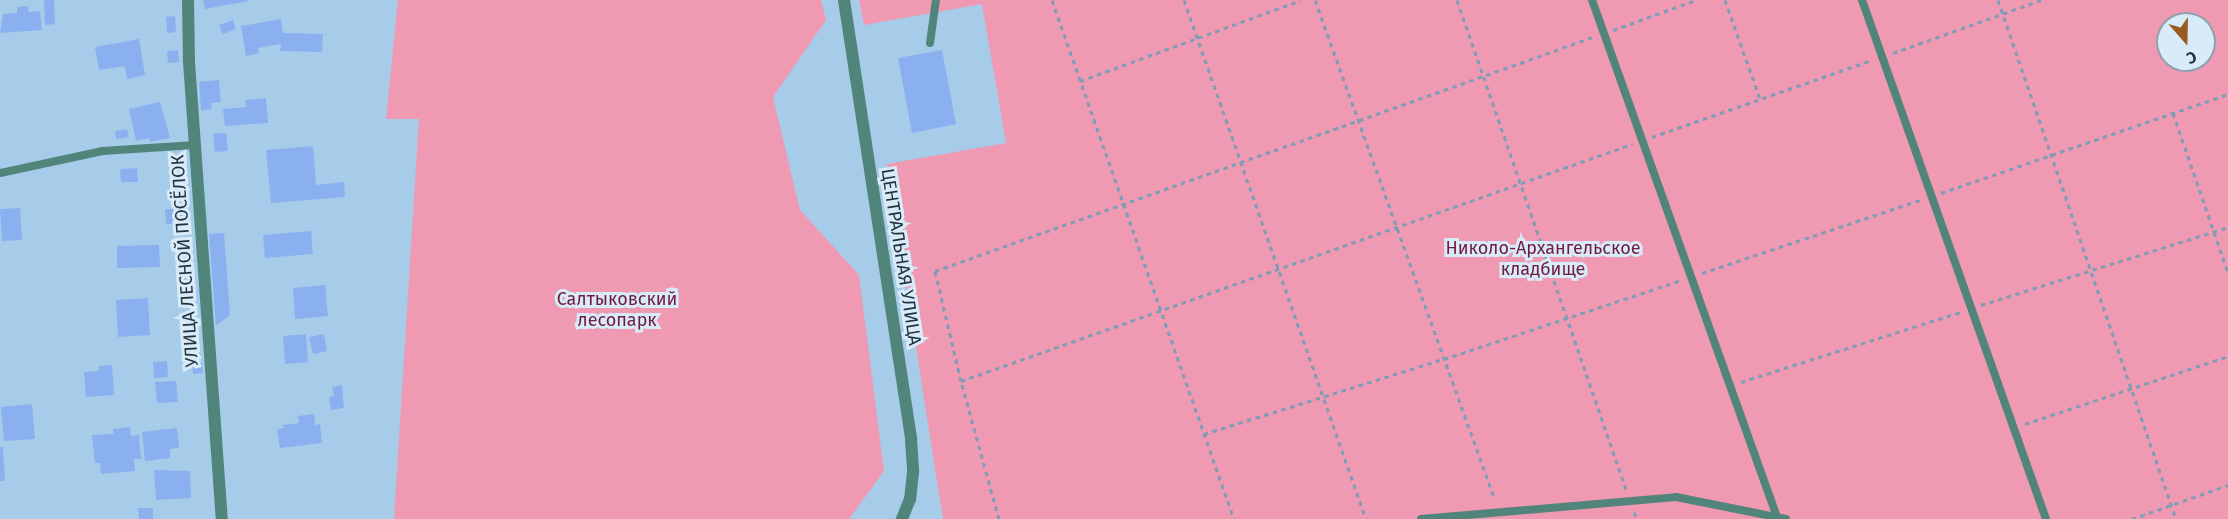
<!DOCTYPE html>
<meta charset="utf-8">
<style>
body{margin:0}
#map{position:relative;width:2228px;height:519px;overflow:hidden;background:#a7cce9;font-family:"Fira Sans",sans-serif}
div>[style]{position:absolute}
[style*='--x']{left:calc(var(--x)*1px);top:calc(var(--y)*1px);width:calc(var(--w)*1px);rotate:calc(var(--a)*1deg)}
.green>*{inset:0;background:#ef99b2}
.building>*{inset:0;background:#8ab0f0}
.path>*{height:3px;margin-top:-1.5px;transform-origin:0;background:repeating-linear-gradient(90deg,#7f9db5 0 4.5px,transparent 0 9px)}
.lane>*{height:8px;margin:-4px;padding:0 4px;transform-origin:4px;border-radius:4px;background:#51847a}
.street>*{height:12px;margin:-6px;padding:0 6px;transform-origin:6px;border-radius:6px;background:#51847a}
span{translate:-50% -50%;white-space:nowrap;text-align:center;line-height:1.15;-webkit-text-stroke:6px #d8ebf9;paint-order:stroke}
.park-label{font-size:18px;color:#731a3e}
.street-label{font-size:18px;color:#23323d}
.north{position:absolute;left:2156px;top:12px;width:60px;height:60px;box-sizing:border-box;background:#d8ebf9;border:2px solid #90a1ae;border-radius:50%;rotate:160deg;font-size:16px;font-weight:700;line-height:24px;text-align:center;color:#23323d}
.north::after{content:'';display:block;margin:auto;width:21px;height:27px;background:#995c20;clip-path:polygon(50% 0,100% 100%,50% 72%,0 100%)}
</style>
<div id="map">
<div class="green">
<div style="clip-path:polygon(398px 0,821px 0,826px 20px,773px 97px,800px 210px,859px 275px,884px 471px,849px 519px,394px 519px,419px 119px,386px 119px)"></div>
<div style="clip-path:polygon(evenodd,859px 0,2228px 0,2228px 519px,943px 519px,887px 164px,1006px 143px,982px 4px,864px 25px,859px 0,2168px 24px,2204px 24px,2204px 60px,2168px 60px,2168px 24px)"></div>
</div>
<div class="building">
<div style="clip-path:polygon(44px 0,54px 0,55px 24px,45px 25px)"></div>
<div style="clip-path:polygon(203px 0,249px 0,249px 1px,205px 9px)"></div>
<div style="clip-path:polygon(28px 6px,29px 12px,40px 11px,42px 30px,0 33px,3px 14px,17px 13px,17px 7px)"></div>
<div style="clip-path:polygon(175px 16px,176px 32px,167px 33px,166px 17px)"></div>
<div style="clip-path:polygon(281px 19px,283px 33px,323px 34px,322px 52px,280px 51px,281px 44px,258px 48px,259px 53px,246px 56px,241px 26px)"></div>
<div style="clip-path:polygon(233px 20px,236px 29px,223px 34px,219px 25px)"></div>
<div style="clip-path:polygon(139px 39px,145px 75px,127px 79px,125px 66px,99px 70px,95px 47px)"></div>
<div style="clip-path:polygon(178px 50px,179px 62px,168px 63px,167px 51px)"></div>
<div style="clip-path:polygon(942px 50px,956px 124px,912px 133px,898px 58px)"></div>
<div style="clip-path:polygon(219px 80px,221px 102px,211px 103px,212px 109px,201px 110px,199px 82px)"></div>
<div style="clip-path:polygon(266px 98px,268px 123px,225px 126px,223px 109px,246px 107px,245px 100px)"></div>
<div style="clip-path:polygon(160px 102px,170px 138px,150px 142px,149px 138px,136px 141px,129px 109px)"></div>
<div style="clip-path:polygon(127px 129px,129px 137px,116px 139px,115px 131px)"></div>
<div style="clip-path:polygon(226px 133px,228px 151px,215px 152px,213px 134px)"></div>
<div style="clip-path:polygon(313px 146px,316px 185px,344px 182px,345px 197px,271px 203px,266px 150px)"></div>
<div style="clip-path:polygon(137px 168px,138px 182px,121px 182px,120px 169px)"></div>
<div style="clip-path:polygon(20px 208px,22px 240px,2px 241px,0 209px)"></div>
<div style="clip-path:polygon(178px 208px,188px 208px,189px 223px,179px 224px)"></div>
<div style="clip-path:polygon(165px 209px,175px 209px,176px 224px,166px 224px)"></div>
<div style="clip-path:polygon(311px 231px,313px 254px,265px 258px,263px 235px)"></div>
<div style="clip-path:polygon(224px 233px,230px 315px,216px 326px,209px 234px)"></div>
<div style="clip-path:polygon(159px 245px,160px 267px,117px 268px,117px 246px)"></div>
<div style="clip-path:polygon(325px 285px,328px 316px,295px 319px,293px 288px)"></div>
<div style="clip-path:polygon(148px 298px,150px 335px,118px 337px,116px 300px)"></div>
<div style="clip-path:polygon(306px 334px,308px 362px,285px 364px,283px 336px)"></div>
<div style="clip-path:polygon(324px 334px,327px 351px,313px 354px,309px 337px)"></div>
<div style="clip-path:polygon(167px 361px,168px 377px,154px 378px,153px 362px)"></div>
<div style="clip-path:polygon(202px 362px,203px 373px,193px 374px,192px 363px)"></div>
<div style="clip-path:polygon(112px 365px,114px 395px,86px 397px,84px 372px,99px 371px,99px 366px)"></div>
<div style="clip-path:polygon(176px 381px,178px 402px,157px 403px,155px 382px)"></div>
<div style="clip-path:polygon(342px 385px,344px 408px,331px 410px,329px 397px,334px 396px,332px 387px)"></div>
<div style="clip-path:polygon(32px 404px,35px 439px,4px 441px,1px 407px)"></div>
<div style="clip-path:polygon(314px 414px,315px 425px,320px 424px,322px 443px,280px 448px,277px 429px,284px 428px,283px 425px,299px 423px,298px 416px)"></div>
<div style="clip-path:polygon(130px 427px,131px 436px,139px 435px,141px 459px,134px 459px,135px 471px,101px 474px,100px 463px,95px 463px,92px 435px,113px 434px,113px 429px)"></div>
<div style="clip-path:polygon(177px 428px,179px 448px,170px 449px,170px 458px,145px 461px,142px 432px)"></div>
<div style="clip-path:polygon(0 447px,3px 447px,5px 481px,0 481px)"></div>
<div style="clip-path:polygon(154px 470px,190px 471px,191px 498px,156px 500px)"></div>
<div style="clip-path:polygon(138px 508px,153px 508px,153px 519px,139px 519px)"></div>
</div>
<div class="path">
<div style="--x:1052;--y:0;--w:550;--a:70.68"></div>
<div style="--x:1184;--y:0;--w:550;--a:70.68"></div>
<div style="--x:1315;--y:0;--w:531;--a:70.2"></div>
<div style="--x:1457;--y:0;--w:521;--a:70.94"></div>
<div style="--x:1725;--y:0;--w:105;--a:70.5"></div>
<div style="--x:1998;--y:0;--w:549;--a:71.07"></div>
<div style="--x:1613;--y:30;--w:88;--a:-19.9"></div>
<div style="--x:1893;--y:53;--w:157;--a:-19.7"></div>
<div style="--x:1080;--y:81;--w:235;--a:-20.1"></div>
<div style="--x:2173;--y:113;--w:169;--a:71"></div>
<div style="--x:1652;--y:137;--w:233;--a:-19.3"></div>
<div style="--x:1941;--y:193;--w:304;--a:-19"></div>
<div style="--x:1702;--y:273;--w:230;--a:-18.5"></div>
<div style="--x:1981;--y:305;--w:259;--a:-17.5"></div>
<div style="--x:961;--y:381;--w:712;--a:-19.45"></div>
<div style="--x:1741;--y:382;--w:230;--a:-17.7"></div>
<div style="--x:2025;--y:424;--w:214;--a:-18.5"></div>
<div style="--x:1204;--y:434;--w:251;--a:-17.4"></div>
<div style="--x:1444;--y:359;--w:250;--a:-18.4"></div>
<div style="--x:1634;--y:512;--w:8;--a:67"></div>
<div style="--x:999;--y:519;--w:143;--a:-105.4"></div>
<div style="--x:961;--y:381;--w:113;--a:-103.3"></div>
<div style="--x:935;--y:271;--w:698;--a:-19.58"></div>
<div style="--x:2132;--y:519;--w:102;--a:-19.5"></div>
</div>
<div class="lane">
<div style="--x:1592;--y:0;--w:549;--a:70.31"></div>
<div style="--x:1862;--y:0;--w:551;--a:70.48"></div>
<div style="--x:930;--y:43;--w:43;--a:-82.1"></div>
<div style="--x:0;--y:173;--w:105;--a:-12.1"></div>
<div style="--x:103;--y:151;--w:92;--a:-3.7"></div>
<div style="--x:1421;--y:519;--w:256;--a:-4.9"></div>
<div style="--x:1676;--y:497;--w:112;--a:11.3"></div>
</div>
<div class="street">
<div style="--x:188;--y:0;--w:62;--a:89.1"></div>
<div style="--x:189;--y:62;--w:458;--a:85.9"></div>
<div style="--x:844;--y:0;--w:445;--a:81.3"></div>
<div style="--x:911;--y:440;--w:32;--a:86"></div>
<div style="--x:913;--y:472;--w:27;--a:96"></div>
<div style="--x:910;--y:499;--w:22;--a:112"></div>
</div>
<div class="park-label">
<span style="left:1543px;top:259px">Николо-Архангельское<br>кладбище</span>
<span style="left:617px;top:310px">Салтыковский<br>лесопарк</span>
</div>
<div class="street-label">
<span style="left:901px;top:257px;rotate:81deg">ЦЕНТРАЛЬНАЯ УЛИЦА</span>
<span style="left:185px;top:261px;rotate:-94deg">УЛИЦА ЛЕСНОЙ ПОСЁЛОК</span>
</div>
<div class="north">С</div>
</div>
